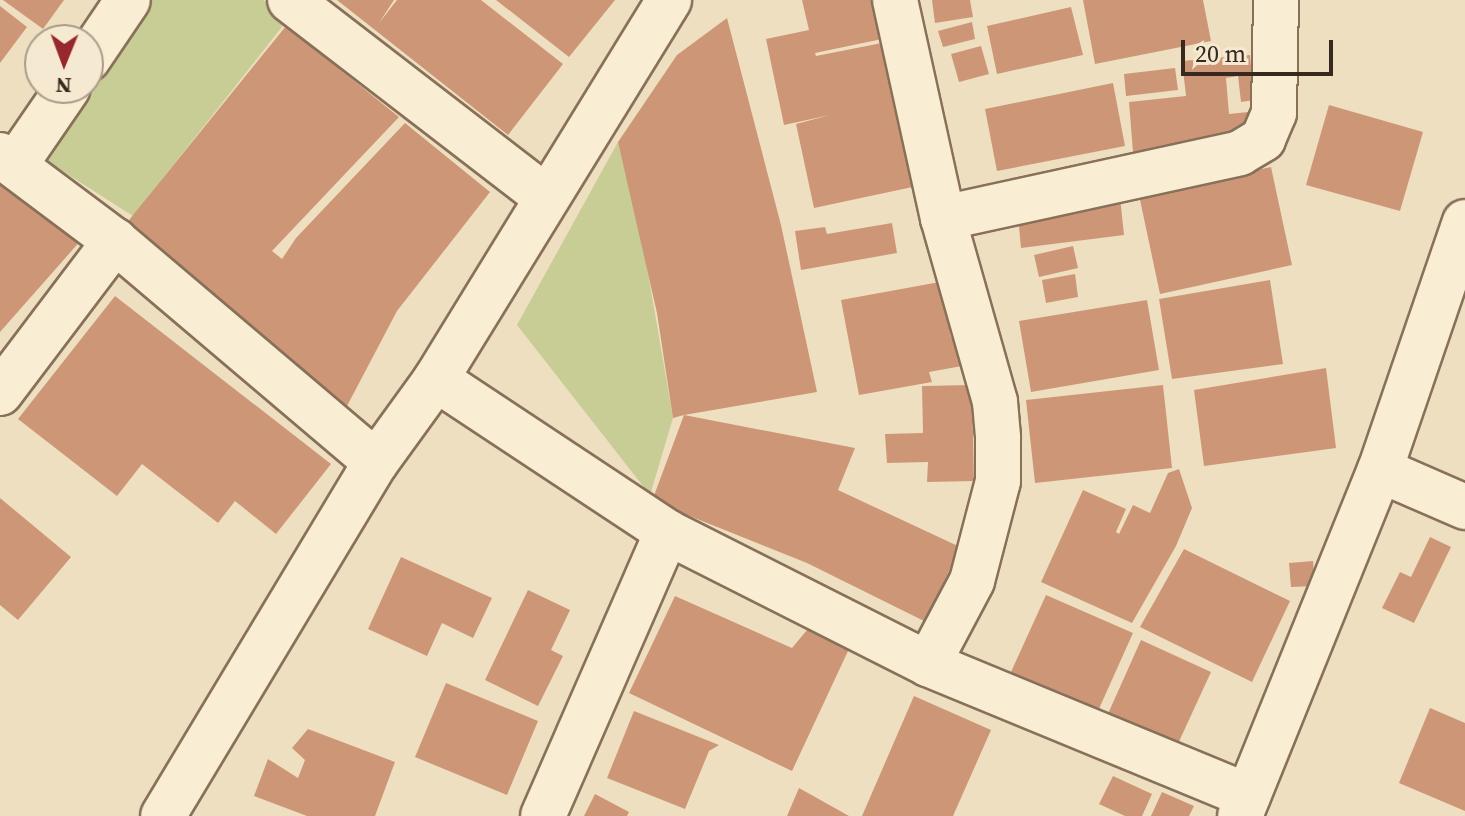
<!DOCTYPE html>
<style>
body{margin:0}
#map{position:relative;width:1465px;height:816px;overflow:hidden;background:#eedfc1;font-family:"Source Serif 4",serif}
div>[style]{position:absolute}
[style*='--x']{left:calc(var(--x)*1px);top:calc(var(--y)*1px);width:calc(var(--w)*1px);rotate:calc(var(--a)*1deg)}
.green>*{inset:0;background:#c8cc95}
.building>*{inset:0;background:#cd9777}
.roads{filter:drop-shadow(2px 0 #887059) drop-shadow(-2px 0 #887059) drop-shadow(0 2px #887059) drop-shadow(0 -2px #887059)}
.minor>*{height:44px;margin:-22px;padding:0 22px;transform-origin:22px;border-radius:22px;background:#f9edd4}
span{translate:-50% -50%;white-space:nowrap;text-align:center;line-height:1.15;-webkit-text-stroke:8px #f6e9d1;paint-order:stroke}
.north{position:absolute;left:24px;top:24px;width:80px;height:80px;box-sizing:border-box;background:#f6e9d1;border:2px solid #aa9c89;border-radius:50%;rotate:181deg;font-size:22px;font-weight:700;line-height:32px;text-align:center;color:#37291d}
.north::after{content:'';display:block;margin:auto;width:28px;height:36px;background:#97282d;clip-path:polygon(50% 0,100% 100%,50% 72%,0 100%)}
.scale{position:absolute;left:1181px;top:40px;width:152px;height:36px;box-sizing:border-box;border:4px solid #37291d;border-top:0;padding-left:10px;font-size:24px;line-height:28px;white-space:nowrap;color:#37291d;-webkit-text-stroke:6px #f6e9d1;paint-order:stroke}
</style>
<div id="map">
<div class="green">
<div style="clip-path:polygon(145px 0,263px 0,289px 18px,133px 216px,42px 158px)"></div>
<div style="clip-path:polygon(618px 142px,643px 244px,673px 418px,650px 495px,517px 325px)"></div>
</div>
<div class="building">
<div style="clip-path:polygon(3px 0,64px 0,43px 29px)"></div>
<div style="clip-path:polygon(337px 0,394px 0,379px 23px,397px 0,481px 0,563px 64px,508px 135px)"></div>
<div style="clip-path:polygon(496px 0,615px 0,569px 57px)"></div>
<div style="clip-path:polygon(802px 0,879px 0,887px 38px,815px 53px,816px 56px,892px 41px,922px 185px,814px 208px,796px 124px,830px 115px,784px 125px,766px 39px,809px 30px)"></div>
<div style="clip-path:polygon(932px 0,970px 0,973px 17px,935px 23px)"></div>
<div style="clip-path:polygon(1083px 0,1203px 0,1211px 41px,1095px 64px)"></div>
<div style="clip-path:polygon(0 6px,27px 27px,0 63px)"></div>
<div style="clip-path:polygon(1071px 7px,1083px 55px,997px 74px,987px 26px)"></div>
<div style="clip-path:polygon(727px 18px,781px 225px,817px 392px,684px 415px,855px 448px,838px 490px,960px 547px,926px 622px,807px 563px,652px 501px,684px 415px,673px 418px,657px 313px,618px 142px,677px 55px)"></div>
<div style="clip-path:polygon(972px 22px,975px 39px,943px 47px,938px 31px)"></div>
<div style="clip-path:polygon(286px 26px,399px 117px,272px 251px,282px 259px,296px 238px,405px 123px,490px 192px,397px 311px,347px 406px,125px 225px)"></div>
<div style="clip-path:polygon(981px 46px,989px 74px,959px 82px,951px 54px)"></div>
<div style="clip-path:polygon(1250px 55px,1254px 100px,1241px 102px,1238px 76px,1226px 78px,1229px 114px,1248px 112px,1251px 141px,1133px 152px,1129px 102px,1186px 96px,1182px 61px)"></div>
<div style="clip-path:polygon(1175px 68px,1178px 90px,1126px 96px,1124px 74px)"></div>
<div style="clip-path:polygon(1113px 83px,1125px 146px,997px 171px,985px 109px)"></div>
<div style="clip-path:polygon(1329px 105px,1423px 132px,1400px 211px,1306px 185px)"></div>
<div style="clip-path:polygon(1271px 167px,1292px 265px,1160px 294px,1139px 195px)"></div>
<div style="clip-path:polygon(0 174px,83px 238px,0 332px)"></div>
<div style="clip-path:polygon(1120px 197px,1124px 235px,1021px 248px,1018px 216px)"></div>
<div style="clip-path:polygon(892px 223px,897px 253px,801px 270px,795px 231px,825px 227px,827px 234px)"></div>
<div style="clip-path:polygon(1073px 246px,1078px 268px,1039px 277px,1034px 255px)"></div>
<div style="clip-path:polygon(1075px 274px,1078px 297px,1046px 303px,1042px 280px)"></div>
<div style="clip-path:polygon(956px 279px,963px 318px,948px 320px,951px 338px,957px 337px,962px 366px,929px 372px,932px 382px,859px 395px,841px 300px)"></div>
<div style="clip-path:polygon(1270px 280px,1283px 364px,1172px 379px,1159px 299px)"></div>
<div style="clip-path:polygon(115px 296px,331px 464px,276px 534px,235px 501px,218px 523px,142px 464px,117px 496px,18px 419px)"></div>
<div style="clip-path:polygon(1147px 300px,1159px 370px,1031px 392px,1019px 321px)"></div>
<div style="clip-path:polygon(1326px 368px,1336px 448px,1204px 466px,1194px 390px)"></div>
<div style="clip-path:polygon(972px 385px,974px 481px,927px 482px,928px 462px,887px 463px,885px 434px,923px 433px,922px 386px)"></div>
<div style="clip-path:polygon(1163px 385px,1172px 468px,1035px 483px,1026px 400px)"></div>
<div style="clip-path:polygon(1179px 469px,1192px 508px,1176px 546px,1132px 623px,1041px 582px,1083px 490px,1126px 509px,1116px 532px,1119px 534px,1133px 505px,1150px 513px,1168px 473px)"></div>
<div style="clip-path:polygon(0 498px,71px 557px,18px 620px,0 605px)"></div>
<div style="clip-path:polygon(1430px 537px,1451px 547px,1414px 623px,1382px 608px,1400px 572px,1411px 577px)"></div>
<div style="clip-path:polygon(1184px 549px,1290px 601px,1252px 682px,1140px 627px)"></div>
<div style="clip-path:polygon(401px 557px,492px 598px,473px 638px,442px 623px,427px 656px,368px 629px)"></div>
<div style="clip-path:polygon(1313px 561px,1315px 586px,1291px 587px,1289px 563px)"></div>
<div style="clip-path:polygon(528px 590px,570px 610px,551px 650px,563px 656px,538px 706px,485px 680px)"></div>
<div style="clip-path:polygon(1046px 595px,1133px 633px,1098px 711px,1011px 672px)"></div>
<div style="clip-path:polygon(675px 596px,792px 648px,807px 630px,849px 649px,792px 771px,629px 693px)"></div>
<div style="clip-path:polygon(1141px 640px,1211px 672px,1176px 748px,1107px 716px)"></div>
<div style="clip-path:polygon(446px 683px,538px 721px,507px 795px,415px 757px)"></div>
<div style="clip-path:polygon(914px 696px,991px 730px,953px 816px,862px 816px)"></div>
<div style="clip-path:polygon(1430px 708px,1465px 723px,1465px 811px,1399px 783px)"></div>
<div style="clip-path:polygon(634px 711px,719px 745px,709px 751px,685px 809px,607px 778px)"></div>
<div style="clip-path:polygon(308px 729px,395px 762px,375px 816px,307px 816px,254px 796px,268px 759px,298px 778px,305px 760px,292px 748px)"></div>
<div style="clip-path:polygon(1113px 776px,1152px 794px,1142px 816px,1125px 816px,1099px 804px)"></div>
<div style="clip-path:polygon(799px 788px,849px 816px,787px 816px)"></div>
<div style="clip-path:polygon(1162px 792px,1194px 806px,1189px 816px,1151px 816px)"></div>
<div style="clip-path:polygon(595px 794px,629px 812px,627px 816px,584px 816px)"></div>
</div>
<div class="roads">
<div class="minor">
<div style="--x:290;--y:0;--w:324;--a:37.6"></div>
<div style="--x:895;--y:0;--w:223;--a:77.6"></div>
<div style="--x:943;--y:218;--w:191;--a:74.2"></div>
<div style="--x:995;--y:402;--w:36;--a:85"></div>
<div style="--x:998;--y:438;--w:43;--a:90"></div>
<div style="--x:998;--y:481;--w:103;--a:104.6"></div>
<div style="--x:972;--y:581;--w:94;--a:117.9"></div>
<div style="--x:88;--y:59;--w:71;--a:-55.9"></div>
<div style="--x:0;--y:155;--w:144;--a:36.8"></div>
<div style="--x:115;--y:241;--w:342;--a:40.3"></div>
<div style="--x:15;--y:165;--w:93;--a:-55.5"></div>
<div style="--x:943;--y:218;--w:304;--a:-12.3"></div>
<div style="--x:1240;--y:153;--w:27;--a:-31"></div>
<div style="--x:1263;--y:139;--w:28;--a:-67"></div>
<div style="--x:1274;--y:113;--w:113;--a:-89"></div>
<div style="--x:436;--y:379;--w:277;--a:33.5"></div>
<div style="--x:667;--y:532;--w:292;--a:26.8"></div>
<div style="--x:928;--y:664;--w:346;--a:22.4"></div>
<div style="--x:0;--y:393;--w:191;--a:-52.9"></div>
<div style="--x:1380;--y:470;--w:93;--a:23.5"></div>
<div style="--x:163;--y:816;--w:413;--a:-59"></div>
<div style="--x:376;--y:462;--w:102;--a:-54.1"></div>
<div style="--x:436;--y:379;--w:445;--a:-58.4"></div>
<div style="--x:543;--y:816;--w:310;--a:-66.4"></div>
<div style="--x:1240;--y:816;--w:373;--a:-68"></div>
<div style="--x:1380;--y:470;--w:262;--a:-71.1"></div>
</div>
</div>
<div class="north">N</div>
<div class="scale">20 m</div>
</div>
